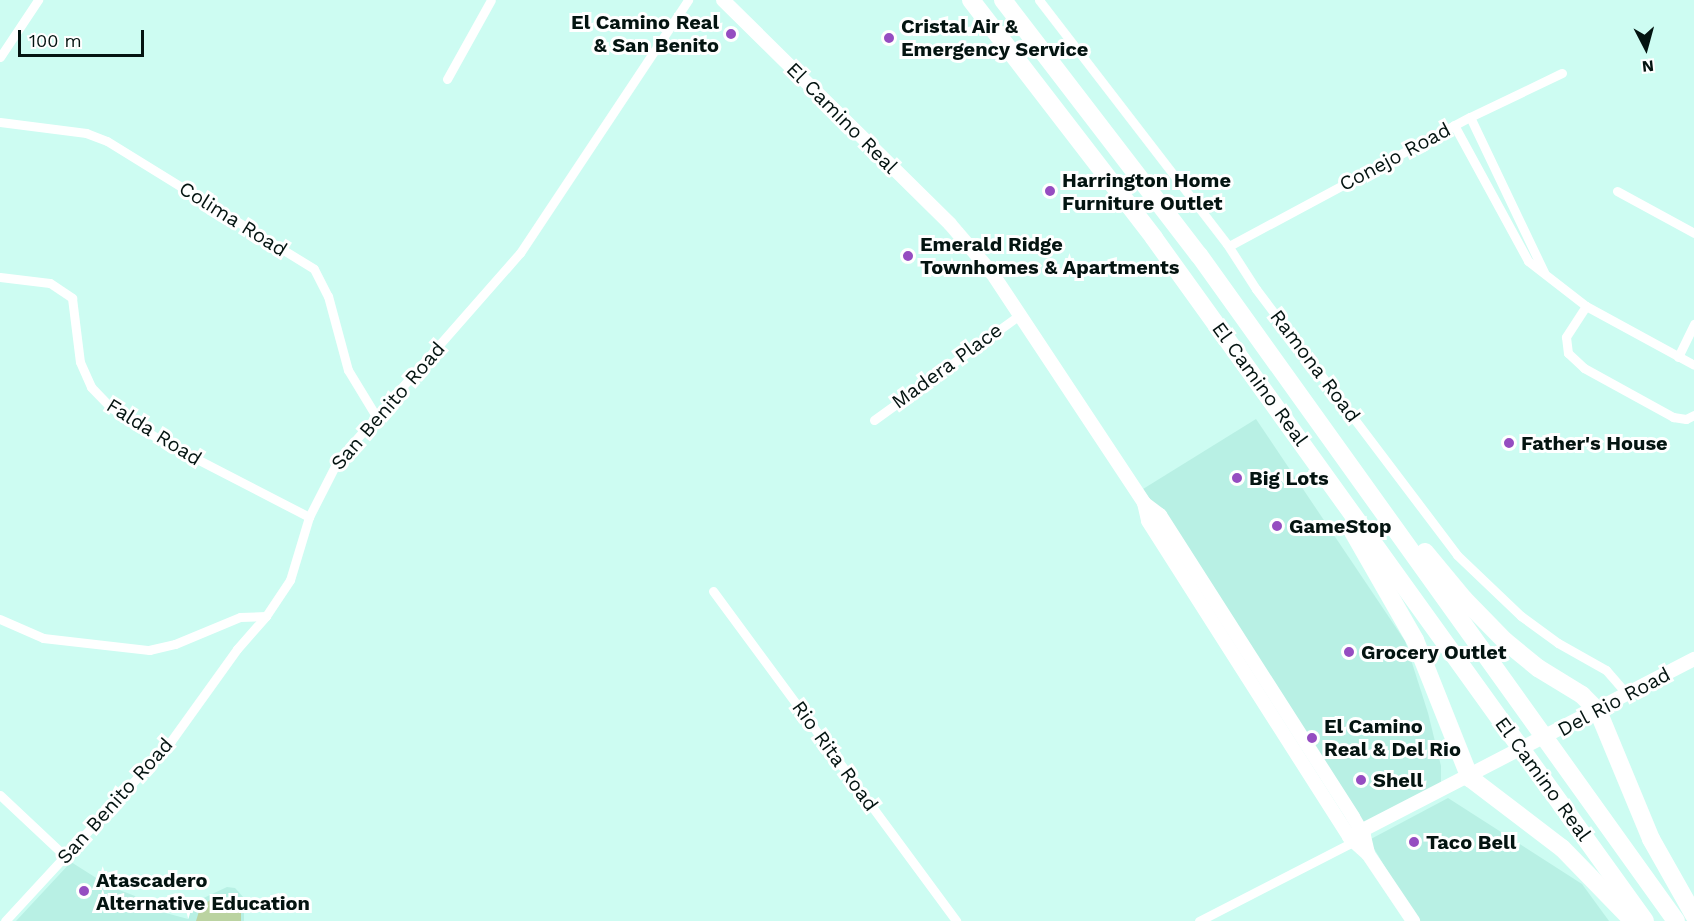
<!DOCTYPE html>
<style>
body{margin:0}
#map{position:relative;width:1694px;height:921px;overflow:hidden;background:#cdfcf2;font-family:"Work Sans",sans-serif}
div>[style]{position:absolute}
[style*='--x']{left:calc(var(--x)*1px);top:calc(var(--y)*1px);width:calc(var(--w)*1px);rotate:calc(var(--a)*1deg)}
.built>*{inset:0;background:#b8f0e4}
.green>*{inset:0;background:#bbd3a1}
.street>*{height:9px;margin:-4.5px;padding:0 4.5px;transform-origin:4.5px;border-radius:4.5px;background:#fff}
.secondary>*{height:14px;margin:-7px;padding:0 7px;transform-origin:7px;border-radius:7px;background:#fff}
.highway>*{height:18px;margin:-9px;padding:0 9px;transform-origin:9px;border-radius:9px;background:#fff}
.dots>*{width:16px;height:16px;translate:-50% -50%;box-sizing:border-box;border:3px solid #fff;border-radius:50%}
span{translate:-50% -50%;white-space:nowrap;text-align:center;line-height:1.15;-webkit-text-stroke:6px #fff;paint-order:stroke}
.poi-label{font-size:20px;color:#041411;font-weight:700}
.right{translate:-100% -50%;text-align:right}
.left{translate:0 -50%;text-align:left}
.street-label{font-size:20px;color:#041411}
.north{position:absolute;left:1616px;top:18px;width:60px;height:60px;-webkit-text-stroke:4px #fff;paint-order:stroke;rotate:174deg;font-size:16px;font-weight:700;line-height:24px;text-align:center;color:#041411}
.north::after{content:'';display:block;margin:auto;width:21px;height:27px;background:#041411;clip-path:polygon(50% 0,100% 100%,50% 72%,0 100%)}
.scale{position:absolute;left:18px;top:30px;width:126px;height:27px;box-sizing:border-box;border:3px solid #041411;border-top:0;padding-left:8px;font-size:18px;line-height:21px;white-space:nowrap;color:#041411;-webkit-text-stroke:4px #fff;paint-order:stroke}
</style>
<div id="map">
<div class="built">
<div style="clip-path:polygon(1256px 419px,1405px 641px,1428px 713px,1441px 766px,1441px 785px,1361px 826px,1143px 489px)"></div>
<div style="clip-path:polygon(1448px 798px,1582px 884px,1609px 921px,1417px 921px,1369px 840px)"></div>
<div style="clip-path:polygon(71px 862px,109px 886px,135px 896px,140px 906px,188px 919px,193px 903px,227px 887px,235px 888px,244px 898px,244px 921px,16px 921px)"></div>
</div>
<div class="green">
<div style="clip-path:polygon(226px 898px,241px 902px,241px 921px,196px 921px,200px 908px,210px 900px)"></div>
</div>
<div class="street">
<div style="--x:1039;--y:0;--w:308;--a:52.4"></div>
<div style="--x:1227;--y:244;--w:54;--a:57.2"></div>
<div style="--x:1256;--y:289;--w:333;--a:52.9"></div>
<div style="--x:1457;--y:555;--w:88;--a:43.6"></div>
<div style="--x:1521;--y:616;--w:46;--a:36.1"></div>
<div style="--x:1558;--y:643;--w:55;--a:29.4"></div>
<div style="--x:1606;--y:670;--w:33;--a:49"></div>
<div style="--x:0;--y:57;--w:69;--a:-56.3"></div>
<div style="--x:447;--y:79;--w:90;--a:-60.9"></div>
<div style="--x:1470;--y:117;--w:172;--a:64.5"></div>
<div style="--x:0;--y:122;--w:87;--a:7.3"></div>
<div style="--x:86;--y:133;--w:22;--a:21"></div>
<div style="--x:107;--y:141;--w:243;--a:31.7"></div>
<div style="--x:314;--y:269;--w:30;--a:63"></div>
<div style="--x:328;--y:296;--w:77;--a:74.9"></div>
<div style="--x:348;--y:370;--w:54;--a:58.7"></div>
<div style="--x:1454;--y:125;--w:155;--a:61.4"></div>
<div style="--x:1528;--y:261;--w:73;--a:37.8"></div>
<div style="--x:1586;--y:306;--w:123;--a:28.6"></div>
<div style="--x:1617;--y:191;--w:88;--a:28.6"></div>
<div style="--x:1229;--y:246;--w:273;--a:-28.2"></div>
<div style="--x:1470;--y:117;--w:102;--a:-25.6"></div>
<div style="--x:0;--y:277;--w:50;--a:6.8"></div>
<div style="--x:50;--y:283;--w:27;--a:34"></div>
<div style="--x:72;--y:298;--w:64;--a:82.9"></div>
<div style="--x:80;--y:362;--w:27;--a:66"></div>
<div style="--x:91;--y:387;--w:28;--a:46"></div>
<div style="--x:110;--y:407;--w:60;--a:33.4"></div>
<div style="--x:160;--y:440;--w:168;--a:27.3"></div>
<div style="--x:1586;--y:306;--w:37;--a:123"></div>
<div style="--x:1566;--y:337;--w:16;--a:83"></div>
<div style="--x:1568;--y:353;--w:22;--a:43"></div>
<div style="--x:1584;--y:368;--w:102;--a:28.8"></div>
<div style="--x:1673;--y:417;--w:13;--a:9"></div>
<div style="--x:1686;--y:419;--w:9;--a:-27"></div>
<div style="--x:1678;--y:357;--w:37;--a:-64"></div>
<div style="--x:874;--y:420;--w:181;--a:-35.8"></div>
<div style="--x:713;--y:591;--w:410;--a:53.6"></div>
<div style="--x:0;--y:619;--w:47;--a:23.8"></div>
<div style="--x:43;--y:638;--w:107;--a:6.5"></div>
<div style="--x:149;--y:650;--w:27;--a:-13"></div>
<div style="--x:175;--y:644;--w:70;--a:-22.6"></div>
<div style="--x:240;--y:617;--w:26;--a:-2"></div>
<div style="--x:0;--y:795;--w:89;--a:43.2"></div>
<div style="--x:5;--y:921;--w:245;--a:-47.3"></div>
<div style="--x:171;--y:741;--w:113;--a:-54.3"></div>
<div style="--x:237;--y:649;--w:44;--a:-48.7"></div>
<div style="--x:266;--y:616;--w:43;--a:-56.3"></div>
<div style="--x:290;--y:580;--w:66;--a:-73.2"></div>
<div style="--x:309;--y:517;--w:64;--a:-63"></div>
<div style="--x:338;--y:460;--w:276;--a:-48.7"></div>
<div style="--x:520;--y:253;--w:304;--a:-56.4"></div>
<div style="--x:1199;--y:921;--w:173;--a:-27.2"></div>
</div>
<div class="secondary">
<div style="--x:723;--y:0;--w:319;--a:44.6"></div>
<div style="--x:950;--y:224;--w:65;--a:49.4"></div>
<div style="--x:992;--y:273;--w:276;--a:56.5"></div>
<div style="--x:1144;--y:503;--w:18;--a:77"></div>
<div style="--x:1148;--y:521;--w:375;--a:57.5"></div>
<div style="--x:1349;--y:837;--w:25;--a:42"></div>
<div style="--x:1368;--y:854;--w:81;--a:56.1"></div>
<div style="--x:1144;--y:503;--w:20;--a:37"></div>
<div style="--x:1160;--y:515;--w:358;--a:57.4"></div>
<div style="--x:1353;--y:817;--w:22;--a:60"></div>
<div style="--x:1364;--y:836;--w:18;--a:77"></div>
<div style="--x:1355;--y:834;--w:382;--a:-27.3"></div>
</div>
<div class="highway">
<div style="--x:971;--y:0;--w:300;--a:52.4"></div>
<div style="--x:1154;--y:238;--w:841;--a:54.29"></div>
<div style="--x:1003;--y:0;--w:322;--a:52.5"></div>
<div style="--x:1199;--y:255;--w:819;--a:54.39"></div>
<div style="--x:1352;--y:530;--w:127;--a:60.2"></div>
<div style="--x:1415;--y:640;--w:149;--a:68.3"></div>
<div style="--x:1470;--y:778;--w:116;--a:37.3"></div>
<div style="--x:1562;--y:848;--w:102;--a:45.8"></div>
<div style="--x:1425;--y:552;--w:61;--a:50.3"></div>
<div style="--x:1464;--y:599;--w:59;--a:45.7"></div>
<div style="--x:1505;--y:641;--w:43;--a:39.3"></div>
<div style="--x:1538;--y:668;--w:52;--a:31.5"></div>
<div style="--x:1582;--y:695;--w:23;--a:45"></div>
<div style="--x:1598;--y:711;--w:139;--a:67.5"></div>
<div style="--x:1651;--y:839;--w:87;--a:60.5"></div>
</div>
<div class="dots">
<div style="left:731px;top:34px;background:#954dc1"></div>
<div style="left:889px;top:38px;background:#954dc1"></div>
<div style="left:1050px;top:191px;background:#954dc1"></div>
<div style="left:908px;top:256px;background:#954dc1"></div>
<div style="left:1509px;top:443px;background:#954dc1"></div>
<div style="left:1237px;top:478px;background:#954dc1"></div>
<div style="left:1277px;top:526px;background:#954dc1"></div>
<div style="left:1349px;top:652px;background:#954dc1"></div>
<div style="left:1312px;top:738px;background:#954dc1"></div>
<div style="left:1361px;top:780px;background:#954dc1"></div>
<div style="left:1414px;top:842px;background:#954dc1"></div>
<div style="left:84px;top:891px;background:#954dc1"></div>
</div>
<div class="poi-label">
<span class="right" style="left:719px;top:34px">El Camino Real<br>&amp; San Benito</span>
<span class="left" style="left:901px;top:38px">Cristal Air &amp;<br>Emergency Service</span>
<span class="left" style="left:1062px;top:192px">Harrington Home<br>Furniture Outlet</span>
<span class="left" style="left:920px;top:256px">Emerald Ridge<br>Townhomes &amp; Apartments</span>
<span class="left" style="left:1521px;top:443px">Father's House</span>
<span class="left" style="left:1249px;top:478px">Big Lots</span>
<span class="left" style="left:1289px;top:526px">GameStop</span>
<span class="left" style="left:1361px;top:652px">Grocery Outlet</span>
<span class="left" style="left:1324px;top:738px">El Camino<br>Real &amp; Del Rio</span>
<span class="left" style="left:1373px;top:780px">Shell</span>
<span class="left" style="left:1426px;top:842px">Taco Bell</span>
<span class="left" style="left:96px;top:892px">Atascadero<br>Alternative Education</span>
</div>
<div class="street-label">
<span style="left:842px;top:118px;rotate:45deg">El Camino Real</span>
<span style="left:1395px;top:157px;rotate:-28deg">Conejo Road</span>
<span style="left:233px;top:219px;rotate:32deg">Colima Road</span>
<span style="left:947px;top:366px;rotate:-36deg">Madera Place</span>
<span style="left:1315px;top:366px;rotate:53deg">Ramona Road</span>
<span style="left:1260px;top:384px;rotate:54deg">El Camino Real</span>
<span style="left:388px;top:406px;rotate:-49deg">San Benito Road</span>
<span style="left:154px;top:432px;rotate:32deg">Falda Road</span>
<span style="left:1614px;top:702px;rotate:-28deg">Del Rio Road</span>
<span style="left:835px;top:756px;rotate:54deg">Rio Rita Road</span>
<span style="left:1543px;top:779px;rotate:54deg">El Camino Real</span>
<span style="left:115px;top:801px;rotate:-48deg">San Benito Road</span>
</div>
<div class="north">N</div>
<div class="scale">100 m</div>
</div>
